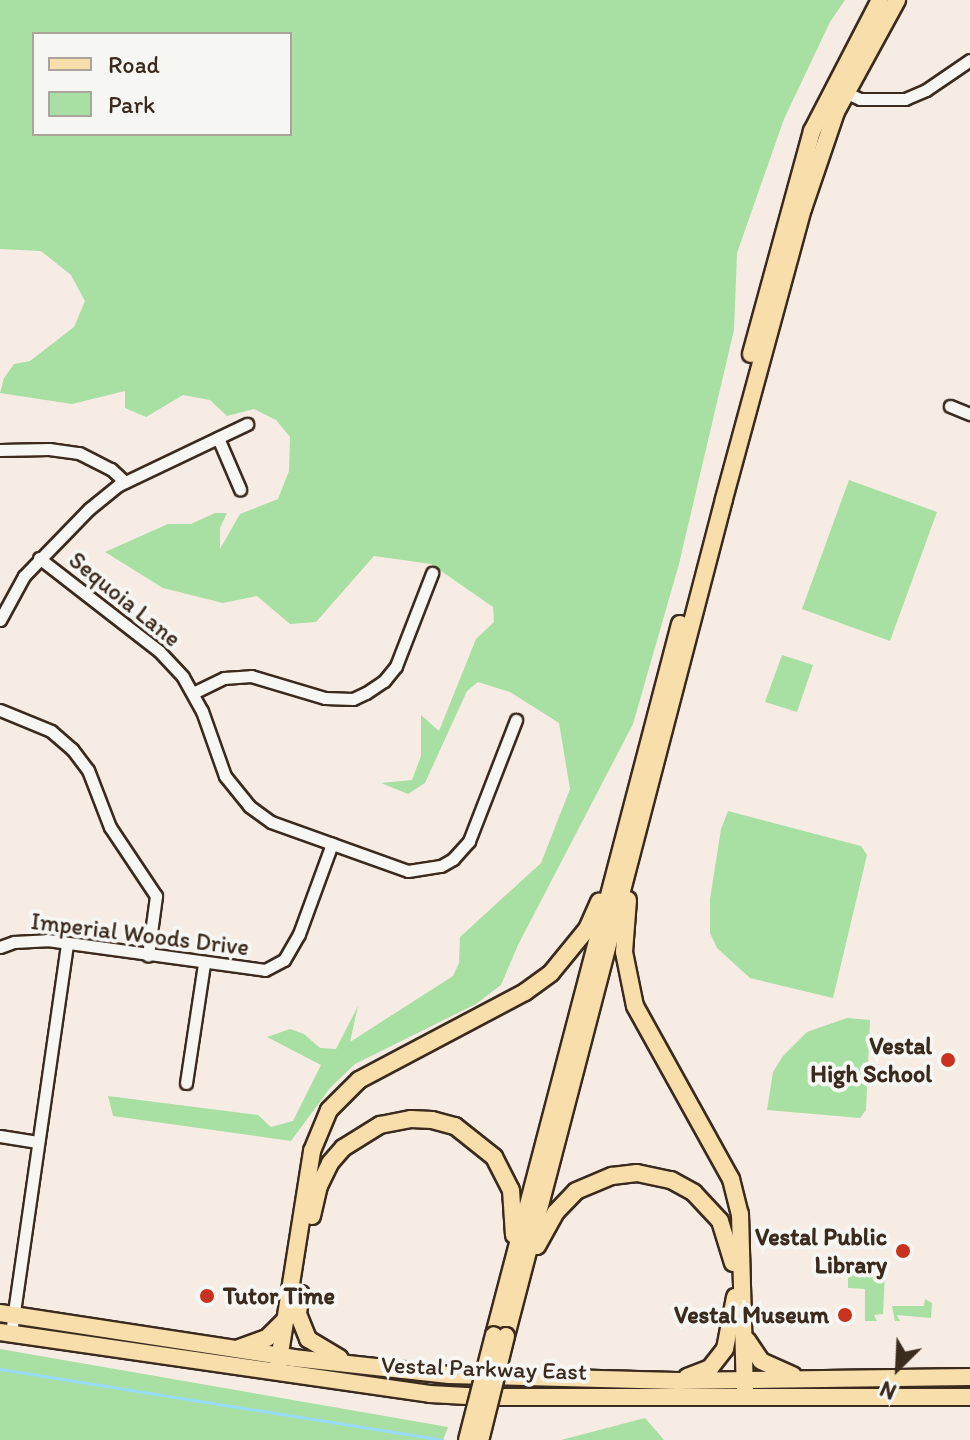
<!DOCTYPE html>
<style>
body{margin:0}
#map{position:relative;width:970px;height:1440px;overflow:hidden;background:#f6ece3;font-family:Itim,sans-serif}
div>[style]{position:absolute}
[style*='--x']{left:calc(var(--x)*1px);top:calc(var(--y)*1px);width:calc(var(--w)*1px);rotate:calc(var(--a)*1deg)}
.green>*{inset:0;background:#a8dfa3}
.stream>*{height:3px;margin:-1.5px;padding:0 1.5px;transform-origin:1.5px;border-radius:1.5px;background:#97dbf9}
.roads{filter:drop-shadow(2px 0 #3b2a1e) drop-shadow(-2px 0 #3b2a1e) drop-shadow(0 2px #3b2a1e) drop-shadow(0 -2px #3b2a1e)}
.minor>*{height:11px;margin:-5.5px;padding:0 5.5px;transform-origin:5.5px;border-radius:5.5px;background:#f6f6f2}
.primary>*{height:16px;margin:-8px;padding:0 8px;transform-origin:8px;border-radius:8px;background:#f8deab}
.bridges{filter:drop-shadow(2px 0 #3b2a1e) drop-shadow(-2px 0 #3b2a1e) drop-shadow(0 2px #3b2a1e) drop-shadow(0 -2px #3b2a1e)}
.primary-bridge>*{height:16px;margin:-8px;padding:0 8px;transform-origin:8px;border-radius:8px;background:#f8deab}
.dots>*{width:22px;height:22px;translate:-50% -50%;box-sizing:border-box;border:4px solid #f6f6f2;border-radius:50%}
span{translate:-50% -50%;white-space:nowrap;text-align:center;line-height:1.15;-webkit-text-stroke:8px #f6f6f2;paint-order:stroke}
.street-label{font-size:24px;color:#3b2a1e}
.poi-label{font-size:24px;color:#3b2a1e;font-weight:700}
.right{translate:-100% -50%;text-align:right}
.left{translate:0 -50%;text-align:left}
.legend{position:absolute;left:32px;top:32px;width:260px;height:104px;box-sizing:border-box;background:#f6f6f2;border:2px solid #aba49d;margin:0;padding:10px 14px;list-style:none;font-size:24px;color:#3b2a1e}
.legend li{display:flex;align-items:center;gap:16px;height:40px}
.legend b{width:40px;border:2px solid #aba49d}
.north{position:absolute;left:858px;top:1328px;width:80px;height:80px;-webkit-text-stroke:6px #f6f6f2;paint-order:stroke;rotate:204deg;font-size:22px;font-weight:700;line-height:32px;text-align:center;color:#3b2a1e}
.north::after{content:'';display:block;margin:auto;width:28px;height:36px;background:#3b2a1e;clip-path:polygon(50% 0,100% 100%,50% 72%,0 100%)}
</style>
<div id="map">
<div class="green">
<div style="clip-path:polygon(evenodd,0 0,845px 0,830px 22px,784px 119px,737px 253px,734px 330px,679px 564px,633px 724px,518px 945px,501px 985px,476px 1004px,355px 1064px,330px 1088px,291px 1141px,113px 1116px,108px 1096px,258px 1115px,271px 1127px,293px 1121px,321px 1065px,267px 1037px,290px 1029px,304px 1034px,320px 1048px,336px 1049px,358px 1006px,350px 1042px,453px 976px,459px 963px,460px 937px,541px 863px,570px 789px,559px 723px,510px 692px,478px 682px,467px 691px,425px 783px,408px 794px,381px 783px,412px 780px,421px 756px,421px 715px,439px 731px,476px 639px,494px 622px,493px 607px,431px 564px,374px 556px,316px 622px,290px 624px,257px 596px,223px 603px,163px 588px,105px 552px,168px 524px,191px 524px,215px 513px,227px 513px,220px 528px,220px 549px,240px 514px,278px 499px,289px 471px,290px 437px,276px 420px,254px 409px,227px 416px,210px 400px,183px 395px,146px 417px,125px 408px,125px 391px,72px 404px,0 393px,4px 378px,14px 364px,30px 361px,74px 327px,85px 301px,71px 275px,41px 251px,0 249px,0 0,34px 34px,290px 34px,290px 134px,34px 134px,34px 34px)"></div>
<div style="clip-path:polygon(849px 480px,937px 512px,890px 641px,802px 609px)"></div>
<div style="clip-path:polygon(782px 655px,813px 665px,797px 712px,765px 702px)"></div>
<div style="clip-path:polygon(728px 811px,861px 846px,867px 855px,833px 998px,750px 978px,717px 948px,710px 933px,710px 899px,721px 829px)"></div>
<div style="clip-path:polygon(847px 1018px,870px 1020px,866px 1110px,860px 1118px,767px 1110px,773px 1072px,783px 1056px,807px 1032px)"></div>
<div style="clip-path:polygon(885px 1273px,883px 1314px,874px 1315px,877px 1321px,865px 1321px,865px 1289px,848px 1288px,848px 1274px)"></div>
<div style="clip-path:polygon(925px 1299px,932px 1303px,931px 1318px,897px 1315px,900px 1321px,895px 1321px,892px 1306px,924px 1306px)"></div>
<div style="clip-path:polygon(0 1349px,448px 1427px,443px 1440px,0 1440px)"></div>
<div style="clip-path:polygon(645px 1418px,664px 1440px,561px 1440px)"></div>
</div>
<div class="stream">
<div style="--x:0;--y:1369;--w:448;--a:9.1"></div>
</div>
<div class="roads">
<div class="minor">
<div style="--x:840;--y:90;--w:22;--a:24"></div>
<div style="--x:860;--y:99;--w:45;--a:0"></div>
<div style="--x:905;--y:99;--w:23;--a:-23"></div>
<div style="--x:926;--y:90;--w:53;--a:-34.3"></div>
<div style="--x:950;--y:406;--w:22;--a:22"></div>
<div style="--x:218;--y:438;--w:56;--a:66.7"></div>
<div style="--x:0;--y:450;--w:49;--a:-1.2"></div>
<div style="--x:49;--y:449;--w:30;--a:8"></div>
<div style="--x:79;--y:453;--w:36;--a:27"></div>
<div style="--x:111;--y:469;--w:19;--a:43"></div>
<div style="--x:39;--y:558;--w:152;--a:37.8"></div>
<div style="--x:159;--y:651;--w:35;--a:47"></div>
<div style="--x:183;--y:677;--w:39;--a:61"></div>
<div style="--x:202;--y:711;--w:69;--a:70.5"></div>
<div style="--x:225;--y:776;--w:38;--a:51"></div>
<div style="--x:249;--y:806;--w:27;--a:36"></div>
<div style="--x:271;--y:822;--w:145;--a:19.7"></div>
<div style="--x:408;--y:871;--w:33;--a:-9"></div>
<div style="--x:441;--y:866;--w:14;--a:-30"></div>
<div style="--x:453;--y:859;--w:24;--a:-48"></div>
<div style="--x:469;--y:841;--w:130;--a:-68.8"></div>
<div style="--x:0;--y:620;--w:50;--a:-61.4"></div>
<div style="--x:24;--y:576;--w:93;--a:-45.9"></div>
<div style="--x:89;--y:509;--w:38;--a:-39"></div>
<div style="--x:119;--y:485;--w:142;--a:-25.5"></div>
<div style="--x:193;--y:693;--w:34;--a:-26"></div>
<div style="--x:224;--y:678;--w:27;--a:-4"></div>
<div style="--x:251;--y:676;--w:77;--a:16.6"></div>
<div style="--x:325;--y:698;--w:28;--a:2"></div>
<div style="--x:353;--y:699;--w:14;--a:-25"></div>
<div style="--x:366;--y:693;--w:22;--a:-34"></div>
<div style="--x:384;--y:681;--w:19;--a:-51"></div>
<div style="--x:396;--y:666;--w:100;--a:-68.8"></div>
<div style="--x:0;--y:710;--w:55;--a:22.4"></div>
<div style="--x:51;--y:731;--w:28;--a:41"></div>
<div style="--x:72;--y:749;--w:26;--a:53"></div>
<div style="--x:88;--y:770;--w:61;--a:68.9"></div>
<div style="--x:110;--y:827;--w:83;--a:56.3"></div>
<div style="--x:156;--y:896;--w:60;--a:97.7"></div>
<div style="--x:0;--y:947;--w:15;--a:-20"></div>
<div style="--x:14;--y:942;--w:33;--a:-3"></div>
<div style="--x:47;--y:940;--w:220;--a:7.8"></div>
<div style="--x:265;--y:970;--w:21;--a:-28"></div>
<div style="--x:284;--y:960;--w:30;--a:-60"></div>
<div style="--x:299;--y:934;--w:96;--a:-69.9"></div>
<div style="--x:186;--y:1083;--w:120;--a:-81.4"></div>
<div style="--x:0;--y:1136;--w:38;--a:9"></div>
<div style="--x:11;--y:1333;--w:394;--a:-81.8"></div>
</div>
<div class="primary">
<div style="--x:751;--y:354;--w:231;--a:-74.7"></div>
<div style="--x:812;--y:131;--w:148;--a:-62.6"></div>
<div style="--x:628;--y:900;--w:52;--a:94.4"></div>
<div style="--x:624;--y:952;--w:55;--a:78.5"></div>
<div style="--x:635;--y:1006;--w:198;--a:61"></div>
<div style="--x:731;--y:1179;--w:36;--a:76"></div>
<div style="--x:740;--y:1214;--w:175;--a:88.4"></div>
<div style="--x:312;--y:1216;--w:31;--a:-77"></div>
<div style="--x:319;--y:1186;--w:25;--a:-64"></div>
<div style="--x:330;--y:1163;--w:20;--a:-49"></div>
<div style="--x:343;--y:1148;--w:44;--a:-31.9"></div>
<div style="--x:380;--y:1125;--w:32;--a:-11"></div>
<div style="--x:411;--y:1119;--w:21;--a:3"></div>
<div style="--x:432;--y:1120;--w:24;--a:15"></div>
<div style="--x:455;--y:1126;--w:50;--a:38.5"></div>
<div style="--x:494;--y:1157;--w:37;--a:63"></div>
<div style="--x:511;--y:1190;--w:45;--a:86.2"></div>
<div style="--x:537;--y:1246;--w:38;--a:-61"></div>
<div style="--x:555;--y:1213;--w:30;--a:-46"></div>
<div style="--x:576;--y:1191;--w:39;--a:-23"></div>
<div style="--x:612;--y:1176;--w:25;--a:-7"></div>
<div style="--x:637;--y:1173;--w:35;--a:12"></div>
<div style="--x:671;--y:1180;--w:26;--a:29"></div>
<div style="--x:694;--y:1193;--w:38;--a:47"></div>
<div style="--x:720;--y:1221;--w:44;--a:72.8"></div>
<div style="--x:301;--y:1294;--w:20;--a:99"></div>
<div style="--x:298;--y:1314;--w:27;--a:68"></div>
<div style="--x:308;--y:1339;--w:37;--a:31"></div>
<div style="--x:0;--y:1313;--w:296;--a:8.7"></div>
<div style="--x:293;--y:1358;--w:157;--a:6.2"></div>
<div style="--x:449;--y:1375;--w:228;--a:1.5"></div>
<div style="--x:677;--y:1381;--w:293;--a:-0.8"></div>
<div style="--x:0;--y:1332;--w:434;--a:8.2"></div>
<div style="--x:430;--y:1394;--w:55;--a:3.1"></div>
<div style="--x:485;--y:1397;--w:485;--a:0"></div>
<div style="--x:494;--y:1335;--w:735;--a:-75.34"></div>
<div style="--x:506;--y:1336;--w:865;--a:-75.4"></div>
<div style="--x:724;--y:499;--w:301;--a:-74.8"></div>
<div style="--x:803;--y:209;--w:102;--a:-71.2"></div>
<div style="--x:836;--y:112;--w:128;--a:-61.4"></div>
<div style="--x:747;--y:1340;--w:25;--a:56"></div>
<div style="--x:761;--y:1361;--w:35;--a:24"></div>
<div style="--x:239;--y:1348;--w:30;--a:-20"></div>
<div style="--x:267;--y:1338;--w:27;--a:-45"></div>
<div style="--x:278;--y:1366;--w:218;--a:-81"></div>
<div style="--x:312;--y:1151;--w:44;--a:-67.5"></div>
<div style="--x:329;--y:1110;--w:42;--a:-45"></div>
<div style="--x:359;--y:1080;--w:188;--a:-27.9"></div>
<div style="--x:525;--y:992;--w:32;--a:-36"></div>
<div style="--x:551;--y:973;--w:57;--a:-50.7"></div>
<div style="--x:587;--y:929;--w:30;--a:-66"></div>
<div style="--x:687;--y:1377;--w:25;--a:-21"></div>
<div style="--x:710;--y:1368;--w:24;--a:-52"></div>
<div style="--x:725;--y:1349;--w:53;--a:-79.1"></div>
</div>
</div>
<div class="bridges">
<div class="primary-bridge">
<div style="--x:481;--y:1437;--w:104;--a:-76.1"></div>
<div style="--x:467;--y:1440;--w:108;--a:-75.6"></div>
</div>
</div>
<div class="dots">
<div style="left:948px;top:1060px;background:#c8321e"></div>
<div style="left:903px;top:1251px;background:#c8321e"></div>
<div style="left:207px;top:1296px;background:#c8321e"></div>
<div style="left:845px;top:1315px;background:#c8321e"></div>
</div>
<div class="street-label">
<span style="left:125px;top:599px;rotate:39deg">Sequoia Lane</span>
<span style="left:140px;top:934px;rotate:7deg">Imperial Woods Drive</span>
<span style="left:484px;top:1368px;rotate:2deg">Vestal Parkway East</span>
</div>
<div class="poi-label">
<span class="right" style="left:932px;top:1060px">Vestal<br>High School</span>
<span class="right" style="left:887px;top:1251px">Vestal Public<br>Library</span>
<span class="left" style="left:223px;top:1296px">Tutor Time</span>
<span class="right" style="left:829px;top:1315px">Vestal Museum</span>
</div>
<ul class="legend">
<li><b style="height:10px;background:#f8deab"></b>Road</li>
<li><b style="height:22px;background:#a8dfa3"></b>Park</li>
</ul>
<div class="north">N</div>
</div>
